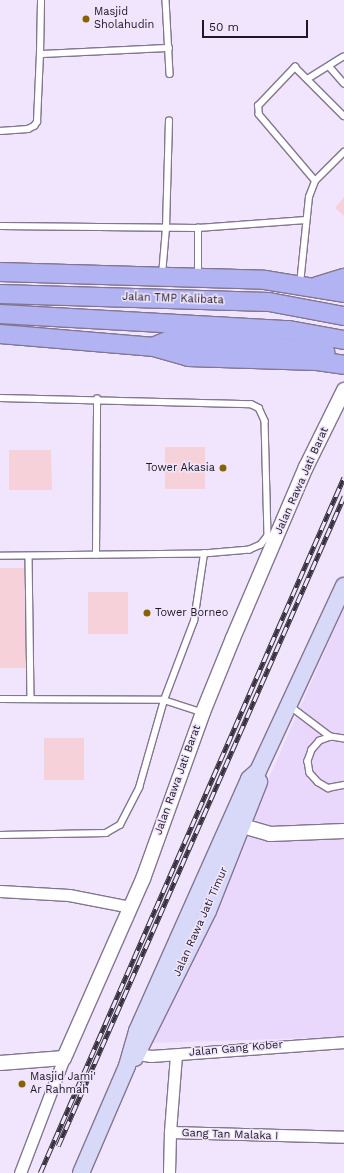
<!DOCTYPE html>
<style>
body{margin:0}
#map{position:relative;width:344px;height:1173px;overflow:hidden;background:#f0e5fc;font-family:"Work Sans",sans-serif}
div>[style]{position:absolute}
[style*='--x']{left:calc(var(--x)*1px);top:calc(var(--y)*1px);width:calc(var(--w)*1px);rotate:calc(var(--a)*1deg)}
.built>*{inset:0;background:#e9d8fc}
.green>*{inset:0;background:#f7d1da}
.roads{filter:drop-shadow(1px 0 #837690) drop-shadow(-1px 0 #837690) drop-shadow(0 1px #837690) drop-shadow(0 -1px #837690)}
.service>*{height:5.5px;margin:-2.75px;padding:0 2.75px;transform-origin:2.75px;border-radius:2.75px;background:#fff}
.minor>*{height:11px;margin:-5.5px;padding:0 5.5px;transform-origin:5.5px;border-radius:5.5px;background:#fff}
.tertiary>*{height:14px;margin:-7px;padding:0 7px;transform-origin:7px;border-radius:7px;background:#fff}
.secondary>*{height:16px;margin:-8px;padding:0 8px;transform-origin:8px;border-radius:8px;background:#d8d9f9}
.primary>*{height:18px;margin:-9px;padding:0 9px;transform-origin:9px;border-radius:9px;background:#b1b3f2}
.rail>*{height:4.5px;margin-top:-2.25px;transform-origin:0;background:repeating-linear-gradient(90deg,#f0e5fc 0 9px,#36313c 0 18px);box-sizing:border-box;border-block:1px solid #36313c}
.dots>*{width:11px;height:11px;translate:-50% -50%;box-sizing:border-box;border:2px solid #f0e5fc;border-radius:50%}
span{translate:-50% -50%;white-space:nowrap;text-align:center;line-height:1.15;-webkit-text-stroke:3px #f0e5fc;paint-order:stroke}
.poi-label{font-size:11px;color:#1d1822}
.left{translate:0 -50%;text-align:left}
.right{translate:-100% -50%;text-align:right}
.street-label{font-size:11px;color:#1d1822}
.scale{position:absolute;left:202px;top:20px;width:106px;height:18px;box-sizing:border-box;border:2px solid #1d1822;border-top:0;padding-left:5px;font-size:12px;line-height:14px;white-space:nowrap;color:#1d1822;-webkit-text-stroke:3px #f0e5fc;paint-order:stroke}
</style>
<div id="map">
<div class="built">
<div style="clip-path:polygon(344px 608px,344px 1037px,152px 1043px,156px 1034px)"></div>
</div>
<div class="green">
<div style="clip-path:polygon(344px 197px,344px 216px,335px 208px)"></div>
<div style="clip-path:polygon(165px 447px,205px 447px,205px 489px,165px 489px)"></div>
<div style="clip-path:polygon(9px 450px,51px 450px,52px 490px,9px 490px)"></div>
<div style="clip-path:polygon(0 568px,26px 568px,29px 668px,0 668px)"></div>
<div style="clip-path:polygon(88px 592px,128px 592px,128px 634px,88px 634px)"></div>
<div style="clip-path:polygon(44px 738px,84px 738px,84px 780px,44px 780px)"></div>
</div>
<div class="roads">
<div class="service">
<div style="--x:166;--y:0;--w:74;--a:86.9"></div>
<div style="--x:40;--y:54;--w:54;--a:-88.9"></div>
<div style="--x:329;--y:66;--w:23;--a:49"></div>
<div style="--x:309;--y:78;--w:40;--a:-32"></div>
<div style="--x:0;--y:131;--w:28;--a:-4"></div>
<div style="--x:28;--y:129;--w:7;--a:-27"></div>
<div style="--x:34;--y:126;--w:5;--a:-53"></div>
<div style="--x:37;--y:122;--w:68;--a:-87.5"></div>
<div style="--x:40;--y:54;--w:129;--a:-2.7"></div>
<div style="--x:315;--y:181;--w:87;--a:-130.3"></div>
<div style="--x:259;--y:115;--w:9;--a:-96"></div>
<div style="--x:258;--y:106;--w:54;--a:-46.5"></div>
<div style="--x:295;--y:67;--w:69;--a:45"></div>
<div style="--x:0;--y:226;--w:198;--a:0.6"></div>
<div style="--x:198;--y:228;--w:108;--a:-4.2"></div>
<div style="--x:162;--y:275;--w:47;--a:-85.1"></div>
<div style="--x:166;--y:228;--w:107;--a:-88.4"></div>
<div style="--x:198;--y:275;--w:47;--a:-90"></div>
<div style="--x:300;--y:284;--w:87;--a:-84.1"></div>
<div style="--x:309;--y:197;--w:17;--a:-69"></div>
<div style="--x:315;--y:181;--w:41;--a:-45"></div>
<div style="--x:0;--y:398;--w:251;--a:1.4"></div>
<div style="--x:251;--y:404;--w:9;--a:27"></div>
<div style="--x:259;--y:408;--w:14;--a:65"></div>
<div style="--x:265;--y:421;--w:115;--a:88.5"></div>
<div style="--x:268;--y:536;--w:11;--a:128"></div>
<div style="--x:261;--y:545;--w:12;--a:156"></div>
<div style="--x:250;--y:550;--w:46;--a:175"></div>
<div style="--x:204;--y:554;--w:204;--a:179.4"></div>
<div style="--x:96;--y:555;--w:156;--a:-89.6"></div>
<div style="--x:29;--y:556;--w:143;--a:89.2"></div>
<div style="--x:0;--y:699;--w:164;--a:0.3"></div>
<div style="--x:164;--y:700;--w:40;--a:18"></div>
<div style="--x:290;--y:706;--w:51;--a:37.1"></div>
<div style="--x:344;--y:739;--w:13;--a:-171"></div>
<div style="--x:331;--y:737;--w:12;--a:160"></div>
<div style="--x:320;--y:741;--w:12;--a:132"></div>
<div style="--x:312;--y:750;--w:12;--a:110"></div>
<div style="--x:308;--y:761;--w:12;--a:81"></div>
<div style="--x:310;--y:773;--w:12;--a:48"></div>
<div style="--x:318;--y:782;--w:12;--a:31"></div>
<div style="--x:328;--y:788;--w:16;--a:-11"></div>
<div style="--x:0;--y:835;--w:106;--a:-1.1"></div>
<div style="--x:106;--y:833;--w:16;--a:-30"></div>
<div style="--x:120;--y:825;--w:42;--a:-62.8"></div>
<div style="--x:139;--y:788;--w:91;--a:-74.1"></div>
<div style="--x:164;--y:700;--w:85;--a:-69.2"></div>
<div style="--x:194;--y:621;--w:68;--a:-81.5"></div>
</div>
<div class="minor">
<div style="--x:0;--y:891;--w:69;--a:3.3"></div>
<div style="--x:69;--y:895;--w:62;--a:11.1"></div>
<div style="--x:132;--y:1053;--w:19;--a:9"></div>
<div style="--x:151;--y:1056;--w:194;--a:-4.1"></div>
<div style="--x:176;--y:1055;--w:77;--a:94.5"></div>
<div style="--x:170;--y:1132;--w:174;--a:1.6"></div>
<div style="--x:20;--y:1173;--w:123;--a:-69.1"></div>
<div style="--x:169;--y:1173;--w:41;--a:-88.6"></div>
</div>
<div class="tertiary">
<div style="--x:232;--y:823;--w:40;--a:16"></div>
<div style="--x:270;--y:834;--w:74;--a:-2.3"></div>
<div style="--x:0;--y:1063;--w:64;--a:-4.5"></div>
<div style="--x:64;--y:1058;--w:196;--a:-66.2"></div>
<div style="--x:143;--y:879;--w:177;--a:-70.2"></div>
<div style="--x:203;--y:712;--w:80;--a:-67.9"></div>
<div style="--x:233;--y:638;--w:186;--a:-66.9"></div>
<div style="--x:306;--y:467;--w:86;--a:-63.7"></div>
</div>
<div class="secondary">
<div style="--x:135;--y:1058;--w:164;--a:-63.6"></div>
<div style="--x:208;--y:911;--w:139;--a:-68.4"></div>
<div style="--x:81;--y:1173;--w:116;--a:-66.7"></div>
<div style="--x:127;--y:1066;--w:36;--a:-74"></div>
<div style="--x:137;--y:1031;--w:276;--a:-66"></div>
<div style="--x:249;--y:779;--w:12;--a:-42"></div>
<div style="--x:258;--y:771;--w:204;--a:-65.1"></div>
</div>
<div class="primary">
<div style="--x:0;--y:272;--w:265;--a:1.7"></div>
<div style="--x:265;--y:280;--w:80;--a:9.3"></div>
<div style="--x:317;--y:286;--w:28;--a:-17"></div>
<div style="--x:0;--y:294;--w:269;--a:1.7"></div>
<div style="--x:269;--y:302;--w:76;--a:10.6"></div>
<div style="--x:0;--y:314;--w:289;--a:3.2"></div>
<div style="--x:289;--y:330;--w:56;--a:10.3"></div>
<div style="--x:0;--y:334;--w:155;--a:4.8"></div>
<div style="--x:154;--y:347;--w:35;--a:16"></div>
<div style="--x:188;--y:357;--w:129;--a:1.8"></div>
<div style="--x:317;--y:361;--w:27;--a:8"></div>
<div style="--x:155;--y:346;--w:13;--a:-23"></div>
<div style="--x:167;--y:341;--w:68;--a:0.8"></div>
<div style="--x:235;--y:342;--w:91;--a:6.3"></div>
</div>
</div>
<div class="rail">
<div style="--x:58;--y:1146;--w:710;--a:-66.25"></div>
<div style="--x:40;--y:1173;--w:759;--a:-66.41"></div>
</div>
<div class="dots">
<div style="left:86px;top:19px;background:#876300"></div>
<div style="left:223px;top:468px;background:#876300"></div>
<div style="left:147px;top:613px;background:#876300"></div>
<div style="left:22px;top:1084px;background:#876300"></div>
</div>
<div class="poi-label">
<span class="left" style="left:94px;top:19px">Masjid<br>Sholahudin</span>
<span class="right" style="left:215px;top:468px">Tower Akasia</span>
<span class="left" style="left:155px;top:613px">Tower Borneo</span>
<span class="left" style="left:30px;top:1084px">Masjid Jami'<br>Ar Rahmah</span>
</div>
<div class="street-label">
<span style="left:173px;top:299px;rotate:2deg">Jalan TMP Kalibata</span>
<span style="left:302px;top:481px;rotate:-66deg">Jalan Rawa Jati Barat</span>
<span style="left:178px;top:780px;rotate:-70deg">Jalan Rawa Jati Barat</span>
<span style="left:201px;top:922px;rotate:-66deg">Jalan Rawa Jati Timur</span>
<span style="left:236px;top:1049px;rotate:-5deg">Jalan Gang Kober</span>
<span style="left:230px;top:1135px;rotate:2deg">Gang Tan Malaka I</span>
</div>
<div class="scale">50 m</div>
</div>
